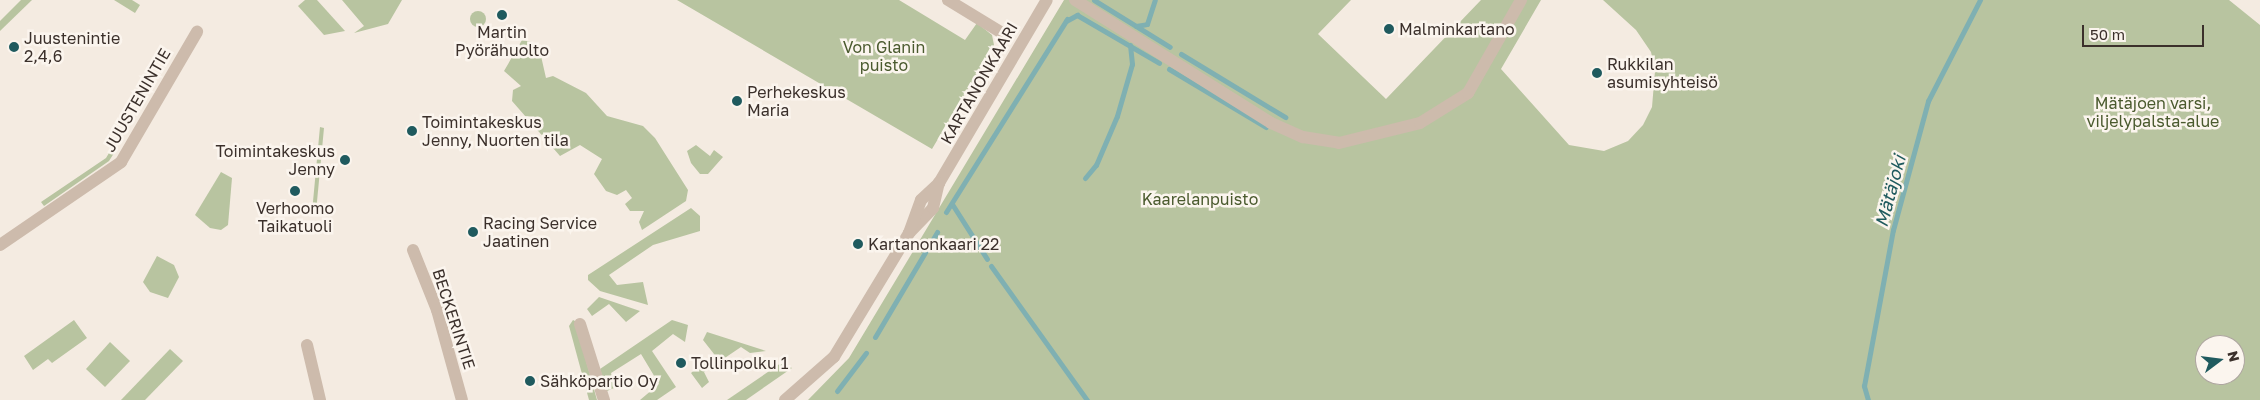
<!DOCTYPE html>
<meta charset="utf-8">
<style>
body{margin:0}
#map{position:relative;width:2260px;height:400px;overflow:hidden;background:#f4ebe1;font-family:"Golos Text",sans-serif}
div>[style]{position:absolute}
[style*='--x']{left:calc(var(--x)*1px);top:calc(var(--y)*1px);width:calc(var(--w)*1px);rotate:calc(var(--a)*1deg)}
.green>*{inset:0;background:#b8c4a0}
.round{border-radius:50%}
.stream>*{height:5px;margin:-2.5px;padding:0 2.5px;transform-origin:2.5px;border-radius:2.5px;background:#7fb0b2}
.minor>*{height:12px;margin:-6px;padding:0 6px;transform-origin:6px;border-radius:6px;background:#cdbbac}
.dots>*{width:14px;height:14px;translate:-50% -50%;box-sizing:border-box;border:2px solid #fbf5ee;border-radius:50%}
span{translate:-50% -50%;white-space:nowrap;text-align:center;line-height:1.15;-webkit-text-stroke:5px #fbf5ee;paint-order:stroke}
.poi-label{font-size:16px;color:#3b302b}
.left{translate:0 -50%;text-align:left}
.right{translate:-100% -50%;text-align:right}
.park-label{font-size:16px;color:#4a5a2e}
.street-label{font-size:16px;color:#3b302b}
.water-label{font-size:18px;color:#1f5a5e;font-style:italic}
.north{position:absolute;left:2195px;top:335px;width:50px;height:50px;box-sizing:border-box;background:#fbf5ee;border:1px solid #aea6a0;border-radius:50%;rotate:75deg;font-size:14px;font-weight:700;line-height:20px;text-align:center;color:#3b302b}
.north::after{content:'';display:block;margin:auto;width:18px;height:22px;background:#1f5a5e;clip-path:polygon(50% 0,100% 100%,50% 72%,0 100%)}
.scale{position:absolute;left:2082px;top:25px;width:122px;height:22px;box-sizing:border-box;border:2px solid #3b302b;border-top:0;padding-left:6px;font-size:15px;line-height:18px;white-space:nowrap;color:#3b302b;-webkit-text-stroke:4px #fbf5ee;paint-order:stroke}
</style>
<div id="map">
<div class="green">
<div style="clip-path:polygon(21px 0,32px 0,0 31px,0 21px)"></div>
<div style="clip-path:polygon(114px 0,132px 0,140px 5px,135px 13px)"></div>
<div style="clip-path:polygon(305px 0,317px 0,345px 31px,324px 35px,298px 6px)"></div>
<div style="clip-path:polygon(342px 0,402px 0,388px 24px,354px 33px,364px 26px)"></div>
<div style="clip-path:polygon(677px 0,899px 0,965px 40px,977px 23px,992px 35px,994px 45px,932px 149px)"></div>
<div style="clip-path:polygon(evenodd,1064px 0,1351px 0,1318px 34px,1386px 99px,1481px 0,1541px 0,1501px 69px,1569px 145px,1604px 151px,1628px 141px,1643px 125px,1652px 107px,1655px 71px,1651px 52px,1636px 30px,1603px 0,2229px 0,2260px 25px,2260px 400px,808px 400px,849px 358px,1064px 0,2205px 345px,2235px 345px,2235px 375px,2205px 375px,2205px 345px)"></div>
<div class="round" style="left:470px;top:11px;width:16px;height:16px"></div>
<div style="clip-path:polygon(522px 40px,532px 42px,541px 56px,546px 78px,553px 76px,586px 93px,607px 116px,643px 126px,655px 138px,688px 190px,686px 201px,642px 230px,639px 222px,644px 211px,630px 211px,625px 204px,632px 198px,626px 190px,617px 195px,606px 191px,594px 174px,602px 159px,580px 145px,560px 156px,512px 101px,513px 90px,521px 86px,504px 71px)"></div>
<div style="clip-path:polygon(320px 127px,324px 128px,316px 212px,312px 212px)"></div>
<div style="clip-path:polygon(696px 145px,710px 156px,714px 150px,723px 157px,708px 174px,700px 174px,691px 163px,687px 151px)"></div>
<div style="clip-path:polygon(112px 148px,116px 150px,109px 161px,44px 206px,41px 202px,106px 158px)"></div>
<div style="clip-path:polygon(221px 172px,232px 178px,228px 225px,221px 230px,210px 228px,195px 215px)"></div>
<div style="clip-path:polygon(691px 208px,700px 216px,700px 231px,653px 245px,609px 275px,617px 285px,643px 282px,648px 305px,600px 291px,588px 280px,588px 275px)"></div>
<div style="clip-path:polygon(157px 256px,174px 265px,179px 277px,168px 298px,150px 292px,143px 282px)"></div>
<div style="clip-path:polygon(599px 297px,640px 311px,626px 322px,609px 304px,592px 316px,587px 309px)"></div>
<div style="clip-path:polygon(74px 320px,87px 338px,52px 363px,48px 359px,33px 370px,24px 356px)"></div>
<div style="clip-path:polygon(573px 320px,575px 321px,597px 400px,589px 400px,569px 326px)"></div>
<div style="clip-path:polygon(672px 320px,688px 325px,685px 342px,673px 334px,652px 351px,676px 387px,657px 400px,640px 400px,659px 384px,641px 354px,611px 373px,614px 388px,607px 391px,600px 369px)"></div>
<div style="clip-path:polygon(707px 332px,766px 351px,750px 353px,741px 347px,704px 372px,709px 382px,702px 388px,691px 373px,714px 354px,703px 340px)"></div>
<div style="clip-path:polygon(110px 342px,130px 361px,105px 387px,86px 369px)"></div>
<div style="clip-path:polygon(170px 349px,183px 361px,145px 400px,121px 400px)"></div>
<div style="clip-path:polygon(781px 363px,792px 368px,746px 400px,727px 400px)"></div>
</div>
<div class="stream">
<div style="--x:1094;--y:0;--w:89;--a:31.7"></div>
<div style="--x:1066;--y:21;--w:13;--a:-29"></div>
<div style="--x:1077;--y:15;--w:95;--a:30.3"></div>
<div style="--x:1136;--y:26;--w:11;--a:-10"></div>
<div style="--x:1147;--y:24;--w:25;--a:-72"></div>
<div style="--x:1181;--y:54;--w:122;--a:31.2"></div>
<div style="--x:1169;--y:69;--w:113;--a:30.9"></div>
<div style="--x:1085;--y:178;--w:17;--a:-50"></div>
<div style="--x:1096;--y:165;--w:53;--a:-66.8"></div>
<div style="--x:1117;--y:116;--w:54;--a:-73.9"></div>
<div style="--x:1132;--y:64;--w:19;--a:-96"></div>
<div style="--x:952;--y:204;--w:65;--a:57.5"></div>
<div style="--x:946;--y:212;--w:228;--a:-57.9"></div>
<div style="--x:991;--y:266;--w:165;--a:54.4"></div>
<div style="--x:875;--y:337;--w:122;--a:-59.4"></div>
<div style="--x:837;--y:391;--w:48;--a:-52.7"></div>
<div style="--x:1868;--y:400;--w:15;--a:-106"></div>
<div style="--x:1864;--y:386;--w:159;--a:-79.5"></div>
<div style="--x:1893;--y:230;--w:134;--a:-74.8"></div>
<div style="--x:1928;--y:101;--w:114;--a:-62.8"></div>
</div>
<div class="minor">
<div style="--x:948;--y:0;--w:69;--a:31.4"></div>
<div style="--x:1075;--y:0;--w:231;--a:32.1"></div>
<div style="--x:1271;--y:123;--w:35;--a:24"></div>
<div style="--x:1303;--y:137;--w:36;--a:9"></div>
<div style="--x:1339;--y:143;--w:83;--a:-13.9"></div>
<div style="--x:1420;--y:123;--w:57;--a:-32"></div>
<div style="--x:1468;--y:93;--w:107;--a:-60.3"></div>
<div style="--x:909;--y:233;--w:35;--a:-46"></div>
<div style="--x:933;--y:208;--w:26;--a:-77"></div>
<div style="--x:939;--y:183;--w:212;--a:-59.5"></div>
<div style="--x:0;--y:245;--w:147;--a:-34.4"></div>
<div style="--x:121;--y:162;--w:151;--a:-59.7"></div>
<div style="--x:413;--y:250;--w:65;--a:68.2"></div>
<div style="--x:437;--y:310;--w:93;--a:74.5"></div>
<div style="--x:580;--y:324;--w:80;--a:72.5"></div>
<div style="--x:307;--y:345;--w:57;--a:76.7"></div>
<div style="--x:785;--y:400;--w:65;--a:-41.3"></div>
<div style="--x:834;--y:357;--w:145;--a:-58.8"></div>
<div style="--x:909;--y:233;--w:35;--a:-70"></div>
<div style="--x:921;--y:200;--w:25;--a:-43"></div>
</div>
<div class="dots">
<div style="left:502px;top:15px;background:#1f5a5e"></div>
<div style="left:1389px;top:29px;background:#1f5a5e"></div>
<div style="left:14px;top:47px;background:#1f5a5e"></div>
<div style="left:1597px;top:73px;background:#1f5a5e"></div>
<div style="left:737px;top:101px;background:#1f5a5e"></div>
<div style="left:412px;top:131px;background:#1f5a5e"></div>
<div style="left:345px;top:160px;background:#1f5a5e"></div>
<div style="left:295px;top:191px;background:#1f5a5e"></div>
<div style="left:473px;top:232px;background:#1f5a5e"></div>
<div style="left:858px;top:244px;background:#1f5a5e"></div>
<div style="left:681px;top:363px;background:#1f5a5e"></div>
<div style="left:530px;top:381px;background:#1f5a5e"></div>
</div>
<div class="poi-label">
<span class="left" style="left:1399px;top:29px">Malminkartano</span>
<span style="left:502px;top:41px">Martin<br>Pyörähuolto</span>
<span class="left" style="left:24px;top:47px">Juustenintie<br>2,4,6</span>
<span class="left" style="left:1607px;top:73px">Rukkilan<br>asumisyhteisö</span>
<span class="left" style="left:747px;top:101px">Perhekeskus<br>Maria</span>
<span class="left" style="left:422px;top:131px">Toimintakeskus<br>Jenny, Nuorten tila</span>
<span class="right" style="left:335px;top:160px">Toimintakeskus<br>Jenny</span>
<span style="left:295px;top:217px">Verhoomo<br>Taikatuoli</span>
<span class="left" style="left:483px;top:232px">Racing Service<br>Jaatinen</span>
<span class="left" style="left:868px;top:244px">Kartanonkaari 22</span>
<span class="left" style="left:691px;top:363px">Tollinpolku 1</span>
<span class="left" style="left:540px;top:381px">Sähköpartio Oy</span>
</div>
<div class="park-label">
<span style="left:884px;top:56px">Von Glanin<br>puisto</span>
<span style="left:2153px;top:112px">Mätäjoen varsi,<br>viljelypalsta-alue</span>
<span style="left:1200px;top:199px">Kaarelanpuisto</span>
</div>
<div class="street-label">
<span style="left:979px;top:83px;rotate:-60deg">KARTANONKAARI</span>
<span style="left:137px;top:100px;rotate:-60deg">JUUSTENINTIE</span>
<span style="left:454px;top:319px;rotate:72deg">BECKERINTIE</span>
</div>
<div class="water-label">
<span style="left:1890px;top:191px;rotate:-75deg">Mätäjoki</span>
</div>
<div class="north">N</div>
<div class="scale">50 m</div>
</div>
